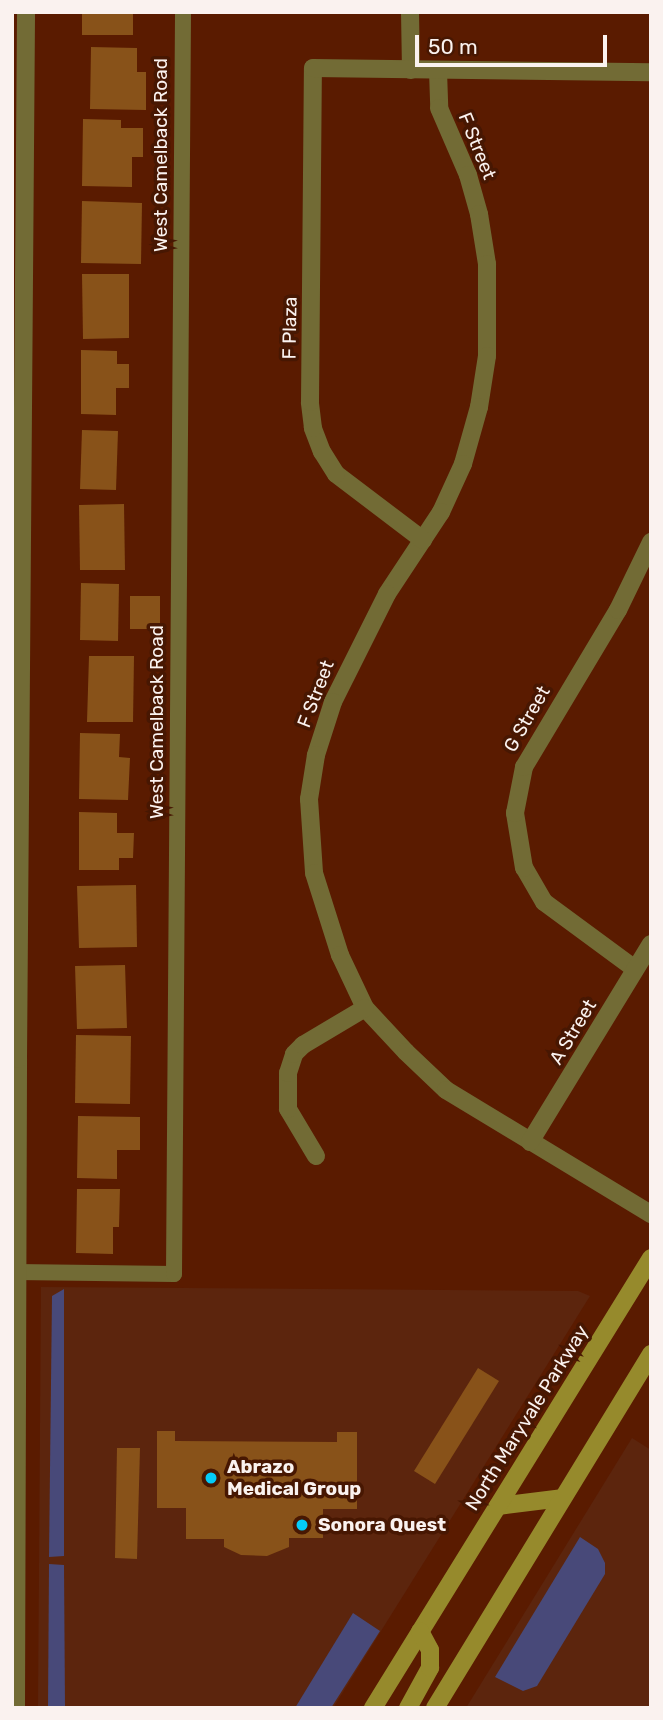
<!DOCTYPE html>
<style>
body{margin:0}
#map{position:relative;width:663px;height:1720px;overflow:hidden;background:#5a1b00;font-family:Rubik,sans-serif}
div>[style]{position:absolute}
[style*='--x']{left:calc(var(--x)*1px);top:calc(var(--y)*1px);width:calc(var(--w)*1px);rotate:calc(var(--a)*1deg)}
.built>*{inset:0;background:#5c250d}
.green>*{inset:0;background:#484979}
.building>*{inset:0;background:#885219}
.lane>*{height:16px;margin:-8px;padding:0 8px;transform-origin:8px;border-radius:8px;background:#726b35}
.street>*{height:18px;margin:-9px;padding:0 9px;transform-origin:9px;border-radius:9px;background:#726b35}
.secondary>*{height:18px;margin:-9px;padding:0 9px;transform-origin:9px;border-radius:9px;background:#968a2c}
.dots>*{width:19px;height:19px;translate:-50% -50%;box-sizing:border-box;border:4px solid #471702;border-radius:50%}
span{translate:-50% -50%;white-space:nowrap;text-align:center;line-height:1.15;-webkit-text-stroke:7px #471702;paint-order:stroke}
.street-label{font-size:19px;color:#faf2ef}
.poi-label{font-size:19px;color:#faf2ef;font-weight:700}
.left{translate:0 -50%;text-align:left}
.frame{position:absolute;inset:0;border:14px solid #faf2ef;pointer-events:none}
.scale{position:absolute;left:415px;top:35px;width:192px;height:32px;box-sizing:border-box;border:4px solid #faf2ef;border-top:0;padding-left:9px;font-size:21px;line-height:24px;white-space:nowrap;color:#faf2ef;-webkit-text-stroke:5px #471702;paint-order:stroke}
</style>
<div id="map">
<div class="built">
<div style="clip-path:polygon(41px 1287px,578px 1291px,590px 1296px,333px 1708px,38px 1708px)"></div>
<div style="clip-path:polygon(632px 1438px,651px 1450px,651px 1708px,466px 1708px)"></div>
</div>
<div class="green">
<div style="clip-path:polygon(64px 1289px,64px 1556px,49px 1557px,52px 1296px)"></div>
<div style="clip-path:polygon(580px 1537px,598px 1549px,605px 1563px,605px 1574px,537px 1686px,523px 1691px,495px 1677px)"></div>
<div style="clip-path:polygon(49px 1564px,64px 1565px,65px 1708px,48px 1708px)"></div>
<div style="clip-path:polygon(353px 1613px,380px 1631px,331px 1708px,295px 1708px)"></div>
</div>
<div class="building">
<div style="clip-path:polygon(82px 12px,133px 12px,133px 35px,82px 35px)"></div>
<div style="clip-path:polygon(91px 47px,137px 48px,137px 72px,146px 72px,146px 110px,90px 109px)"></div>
<div style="clip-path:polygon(83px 119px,121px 120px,121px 128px,143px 128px,143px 157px,132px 157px,132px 187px,82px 186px)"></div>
<div style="clip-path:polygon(82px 201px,142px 203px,141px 264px,81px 263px)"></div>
<div style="clip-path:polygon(82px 274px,129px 274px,129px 338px,83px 339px)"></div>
<div style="clip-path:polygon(81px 350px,117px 351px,117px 364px,129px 364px,129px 388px,116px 388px,116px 415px,81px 414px)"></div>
<div style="clip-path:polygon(82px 430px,118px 431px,116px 490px,80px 489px)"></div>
<div style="clip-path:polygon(124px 504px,125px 570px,80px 570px,79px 505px)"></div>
<div style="clip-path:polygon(81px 583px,119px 584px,118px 641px,80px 640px)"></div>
<div style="clip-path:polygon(130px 596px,160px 596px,160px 629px,130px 629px)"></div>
<div style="clip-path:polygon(89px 656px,134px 656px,133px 722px,87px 722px)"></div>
<div style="clip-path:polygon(80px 733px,120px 734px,119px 757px,130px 758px,128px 800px,79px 799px)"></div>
<div style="clip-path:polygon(79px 812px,117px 813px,117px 833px,134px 833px,133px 858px,119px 858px,119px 870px,79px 870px)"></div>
<div style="clip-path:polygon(136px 885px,137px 947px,79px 948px,77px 886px)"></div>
<div style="clip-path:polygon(125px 965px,127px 1028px,77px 1029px,75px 966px)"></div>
<div style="clip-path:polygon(76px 1035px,131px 1036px,130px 1104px,75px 1103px)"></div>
<div style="clip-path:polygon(78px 1116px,140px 1117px,140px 1150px,117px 1150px,117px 1179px,77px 1178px)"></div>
<div style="clip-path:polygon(77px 1189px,120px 1189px,119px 1227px,113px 1227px,113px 1254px,76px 1253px)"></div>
<div style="clip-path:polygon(478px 1368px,499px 1381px,435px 1484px,414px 1471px)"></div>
<div style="clip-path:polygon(157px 1431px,175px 1431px,175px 1441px,337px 1442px,337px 1432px,357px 1432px,357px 1509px,323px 1509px,323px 1538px,289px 1538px,289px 1547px,267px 1556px,241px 1555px,224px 1547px,224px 1539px,186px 1539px,186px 1508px,157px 1508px)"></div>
<div style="clip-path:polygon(117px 1448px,140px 1448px,137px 1559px,115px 1558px)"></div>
</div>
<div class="lane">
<div style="--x:16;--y:1272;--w:158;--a:0.7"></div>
<div style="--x:174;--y:1274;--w:1262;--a:-89.59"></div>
</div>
<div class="street">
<div style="--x:410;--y:12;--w:58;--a:89"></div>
<div style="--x:438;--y:71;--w:37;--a:88"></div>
<div style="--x:439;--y:108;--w:73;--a:66.6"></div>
<div style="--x:468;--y:175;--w:41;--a:74.2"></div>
<div style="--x:479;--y:214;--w:51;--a:80.9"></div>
<div style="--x:487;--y:264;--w:92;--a:90"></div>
<div style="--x:487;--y:356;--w:52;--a:98.9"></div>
<div style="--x:479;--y:407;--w:59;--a:105.7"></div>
<div style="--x:463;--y:464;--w:53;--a:114.6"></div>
<div style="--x:441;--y:512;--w:98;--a:123.4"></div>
<div style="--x:387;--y:594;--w:121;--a:116.6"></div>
<div style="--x:333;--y:702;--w:56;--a:107.8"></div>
<div style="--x:316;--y:755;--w:45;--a:99"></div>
<div style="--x:309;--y:799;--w:74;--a:86.1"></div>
<div style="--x:314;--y:873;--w:86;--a:72.4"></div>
<div style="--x:340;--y:955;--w:59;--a:64.7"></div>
<div style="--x:365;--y:1008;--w:60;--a:47"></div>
<div style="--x:406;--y:1052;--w:55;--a:43.5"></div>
<div style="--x:446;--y:1090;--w:240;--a:31.2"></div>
<div style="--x:423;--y:540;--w:109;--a:-142.8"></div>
<div style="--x:336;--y:474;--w:26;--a:-122"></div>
<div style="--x:322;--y:452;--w:26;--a:-111"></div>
<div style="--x:313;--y:428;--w:26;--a:-97"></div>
<div style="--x:310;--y:402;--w:334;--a:-89.5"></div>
<div style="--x:313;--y:68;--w:338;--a:0.7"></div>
<div style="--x:635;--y:969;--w:113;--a:-143.6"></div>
<div style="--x:544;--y:902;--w:39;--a:-120"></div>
<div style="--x:524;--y:868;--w:56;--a:-99.3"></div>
<div style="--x:515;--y:813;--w:47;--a:-78.9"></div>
<div style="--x:524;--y:767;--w:183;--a:-59.1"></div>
<div style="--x:618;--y:610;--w:76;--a:-64.1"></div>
<div style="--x:530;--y:1142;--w:232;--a:-58.6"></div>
<div style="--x:316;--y:1156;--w:55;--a:-120.8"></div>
<div style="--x:288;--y:1109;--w:36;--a:-90"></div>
<div style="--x:288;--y:1073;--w:20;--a:-72"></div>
<div style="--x:294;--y:1054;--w:13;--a:-45"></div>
<div style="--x:303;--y:1045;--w:72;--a:-30.8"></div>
<div style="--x:16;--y:1708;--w:649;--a:-89.82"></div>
<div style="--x:18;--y:1059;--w:1047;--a:-89.56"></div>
</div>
<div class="secondary">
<div style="--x:498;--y:1506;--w:64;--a:-7.1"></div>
<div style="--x:373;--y:1708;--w:529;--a:-58.29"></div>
<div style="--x:408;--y:1708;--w:46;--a:-61.2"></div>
<div style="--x:430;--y:1668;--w:18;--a:-90"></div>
<div style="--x:430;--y:1650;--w:21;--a:-118"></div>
<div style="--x:435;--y:1708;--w:415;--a:-58.6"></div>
</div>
<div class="dots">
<div style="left:211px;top:1478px;background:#04cbf9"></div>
<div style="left:302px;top:1525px;background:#04cbf9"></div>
</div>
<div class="street-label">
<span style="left:477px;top:146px;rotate:68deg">F Street</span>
<span style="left:161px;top:155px;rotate:-90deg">West Camelback Road</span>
<span style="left:290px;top:328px;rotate:-89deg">F Plaza</span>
<span style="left:316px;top:694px;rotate:-69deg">F Street</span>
<span style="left:527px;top:719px;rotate:-60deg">G Street</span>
<span style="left:157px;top:722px;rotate:-90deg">West Camelback Road</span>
<span style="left:573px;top:1032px;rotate:-59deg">A Street</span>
<span style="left:527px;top:1418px;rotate:-58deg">North Maryvale Parkway</span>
</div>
<div class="poi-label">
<span class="left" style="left:227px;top:1478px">Abrazo<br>Medical Group</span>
<span class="left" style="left:318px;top:1525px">Sonora Quest</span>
</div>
<div class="frame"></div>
<div class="scale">50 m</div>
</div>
